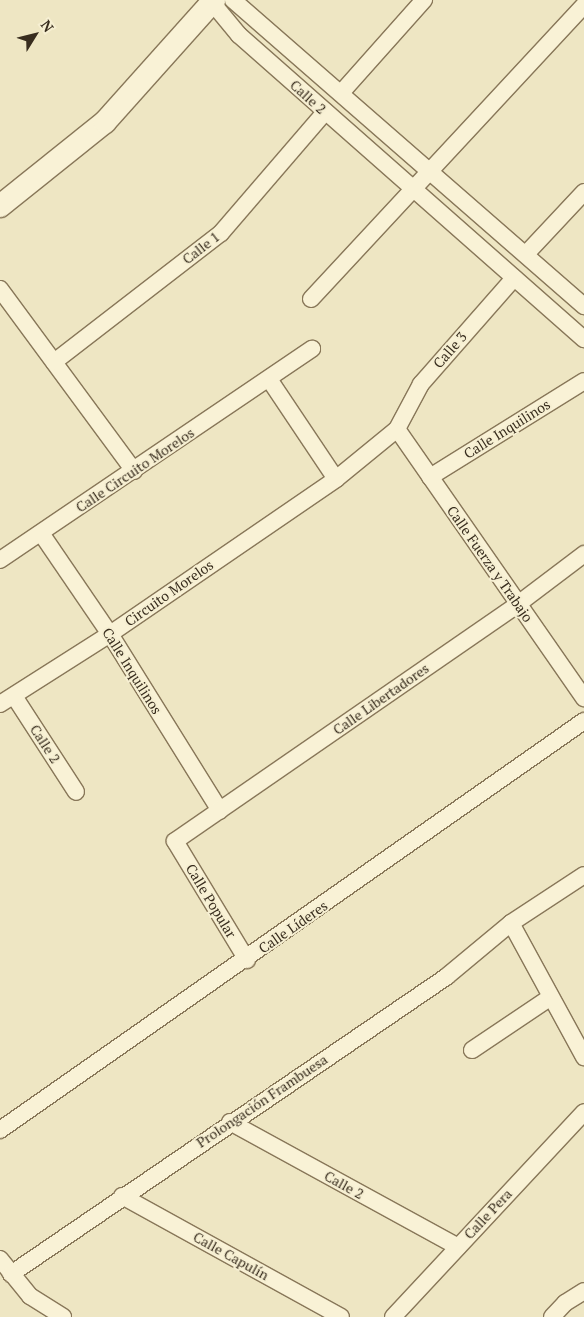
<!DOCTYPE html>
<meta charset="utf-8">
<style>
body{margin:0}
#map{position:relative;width:584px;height:1317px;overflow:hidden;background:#eee6c3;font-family:"PT Serif",serif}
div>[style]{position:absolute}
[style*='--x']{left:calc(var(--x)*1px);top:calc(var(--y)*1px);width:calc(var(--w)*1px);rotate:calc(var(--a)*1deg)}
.roads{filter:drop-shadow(1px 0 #887759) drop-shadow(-1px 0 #887759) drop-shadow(0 1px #887759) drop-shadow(0 -1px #887759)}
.minor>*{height:16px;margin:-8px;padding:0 8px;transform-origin:8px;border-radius:8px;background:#f9f2d6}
.secondary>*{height:22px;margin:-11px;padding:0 11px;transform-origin:11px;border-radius:11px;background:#f9f2d6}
span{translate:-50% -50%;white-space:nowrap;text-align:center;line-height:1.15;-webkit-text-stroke:4px #f6efd2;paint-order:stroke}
.street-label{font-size:14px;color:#382d1e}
.north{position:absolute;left:10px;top:10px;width:50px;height:50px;-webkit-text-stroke:4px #f6efd2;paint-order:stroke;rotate:54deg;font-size:14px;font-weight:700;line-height:20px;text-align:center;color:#382d1e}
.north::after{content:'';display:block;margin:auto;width:18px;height:22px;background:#382d1e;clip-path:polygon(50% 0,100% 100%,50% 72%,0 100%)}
</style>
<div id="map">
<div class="roads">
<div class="minor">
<div style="--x:210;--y:0;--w:45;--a:50.4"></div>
<div style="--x:239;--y:35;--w:460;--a:41.4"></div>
<div style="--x:233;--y:0;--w:466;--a:41.1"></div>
<div style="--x:341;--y:93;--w:125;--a:-48.3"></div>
<div style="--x:526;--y:254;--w:85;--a:-46.9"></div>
<div style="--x:0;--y:289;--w:226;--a:53.6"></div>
<div style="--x:311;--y:299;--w:401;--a:-47.1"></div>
<div style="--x:54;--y:362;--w:211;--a:-37.7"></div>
<div style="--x:221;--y:233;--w:160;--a:-49.3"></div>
<div style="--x:269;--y:379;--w:120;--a:56.2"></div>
<div style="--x:397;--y:429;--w:328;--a:55.2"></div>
<div style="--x:430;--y:477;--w:181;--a:-31.9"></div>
<div style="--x:41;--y:533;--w:122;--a:55.7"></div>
<div style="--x:110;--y:634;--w:208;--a:58.1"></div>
<div style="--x:0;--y:560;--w:377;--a:-34.1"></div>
<div style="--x:14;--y:696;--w:114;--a:57.1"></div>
<div style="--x:0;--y:704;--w:130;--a:-32.5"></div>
<div style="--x:110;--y:634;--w:274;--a:-34.4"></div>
<div style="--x:336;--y:479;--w:79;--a:-39.3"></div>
<div style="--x:397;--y:429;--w:51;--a:-61.9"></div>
<div style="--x:421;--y:384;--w:141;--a:-48.7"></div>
<div style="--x:511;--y:923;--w:153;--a:61.4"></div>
<div style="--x:247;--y:960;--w:139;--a:-121.2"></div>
<div style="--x:175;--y:841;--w:417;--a:-34.6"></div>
<div style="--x:518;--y:604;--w:83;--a:-37.1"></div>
<div style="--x:472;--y:1050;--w:95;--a:-33.9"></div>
<div style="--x:230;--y:1122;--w:260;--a:28.7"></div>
<div style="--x:0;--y:1130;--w:713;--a:-35.01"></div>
<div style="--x:122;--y:1196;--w:250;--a:28.9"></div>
<div style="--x:0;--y:1259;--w:48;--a:51"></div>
<div style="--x:30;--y:1296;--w:39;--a:32"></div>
<div style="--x:11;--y:1274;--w:527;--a:-34.32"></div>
<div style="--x:446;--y:977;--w:85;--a:-39.7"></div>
<div style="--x:511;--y:923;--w:87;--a:-33.3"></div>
<div style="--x:393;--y:1317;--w:280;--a:-47"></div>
<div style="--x:552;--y:1317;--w:19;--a:-47"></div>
<div style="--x:565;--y:1303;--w:22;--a:-32"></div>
</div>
<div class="secondary">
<div style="--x:0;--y:206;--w:134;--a:-38.7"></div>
<div style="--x:105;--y:122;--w:164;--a:-48.2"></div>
</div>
</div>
<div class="street-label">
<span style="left:308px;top:97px;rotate:42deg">Calle 2</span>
<span style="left:201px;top:248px;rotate:-38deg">Calle 1</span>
<span style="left:450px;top:350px;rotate:-49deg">Calle 3</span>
<span style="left:507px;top:429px;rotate:-32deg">Calle Inquilinos</span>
<span style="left:135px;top:470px;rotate:-34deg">Calle Circuito Morelos</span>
<span style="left:490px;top:564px;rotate:55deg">Calle Fuerza y Trabajo</span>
<span style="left:169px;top:593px;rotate:-35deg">Circuito Morelos</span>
<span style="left:132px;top:671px;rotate:58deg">Calle Inquilinos</span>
<span style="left:381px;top:699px;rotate:-35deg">Calle Libertadores</span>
<span style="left:45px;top:744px;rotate:57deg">Calle 2</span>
<span style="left:211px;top:901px;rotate:59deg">Calle Popular</span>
<span style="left:293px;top:927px;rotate:-35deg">Calle Líderes</span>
<span style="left:262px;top:1101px;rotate:-34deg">Prolongación Frambuesa</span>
<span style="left:344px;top:1185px;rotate:29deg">Calle 2</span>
<span style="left:488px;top:1214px;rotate:-47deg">Calle Pera</span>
<span style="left:231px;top:1256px;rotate:29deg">Calle Capulín</span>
</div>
<div class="north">N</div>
</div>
